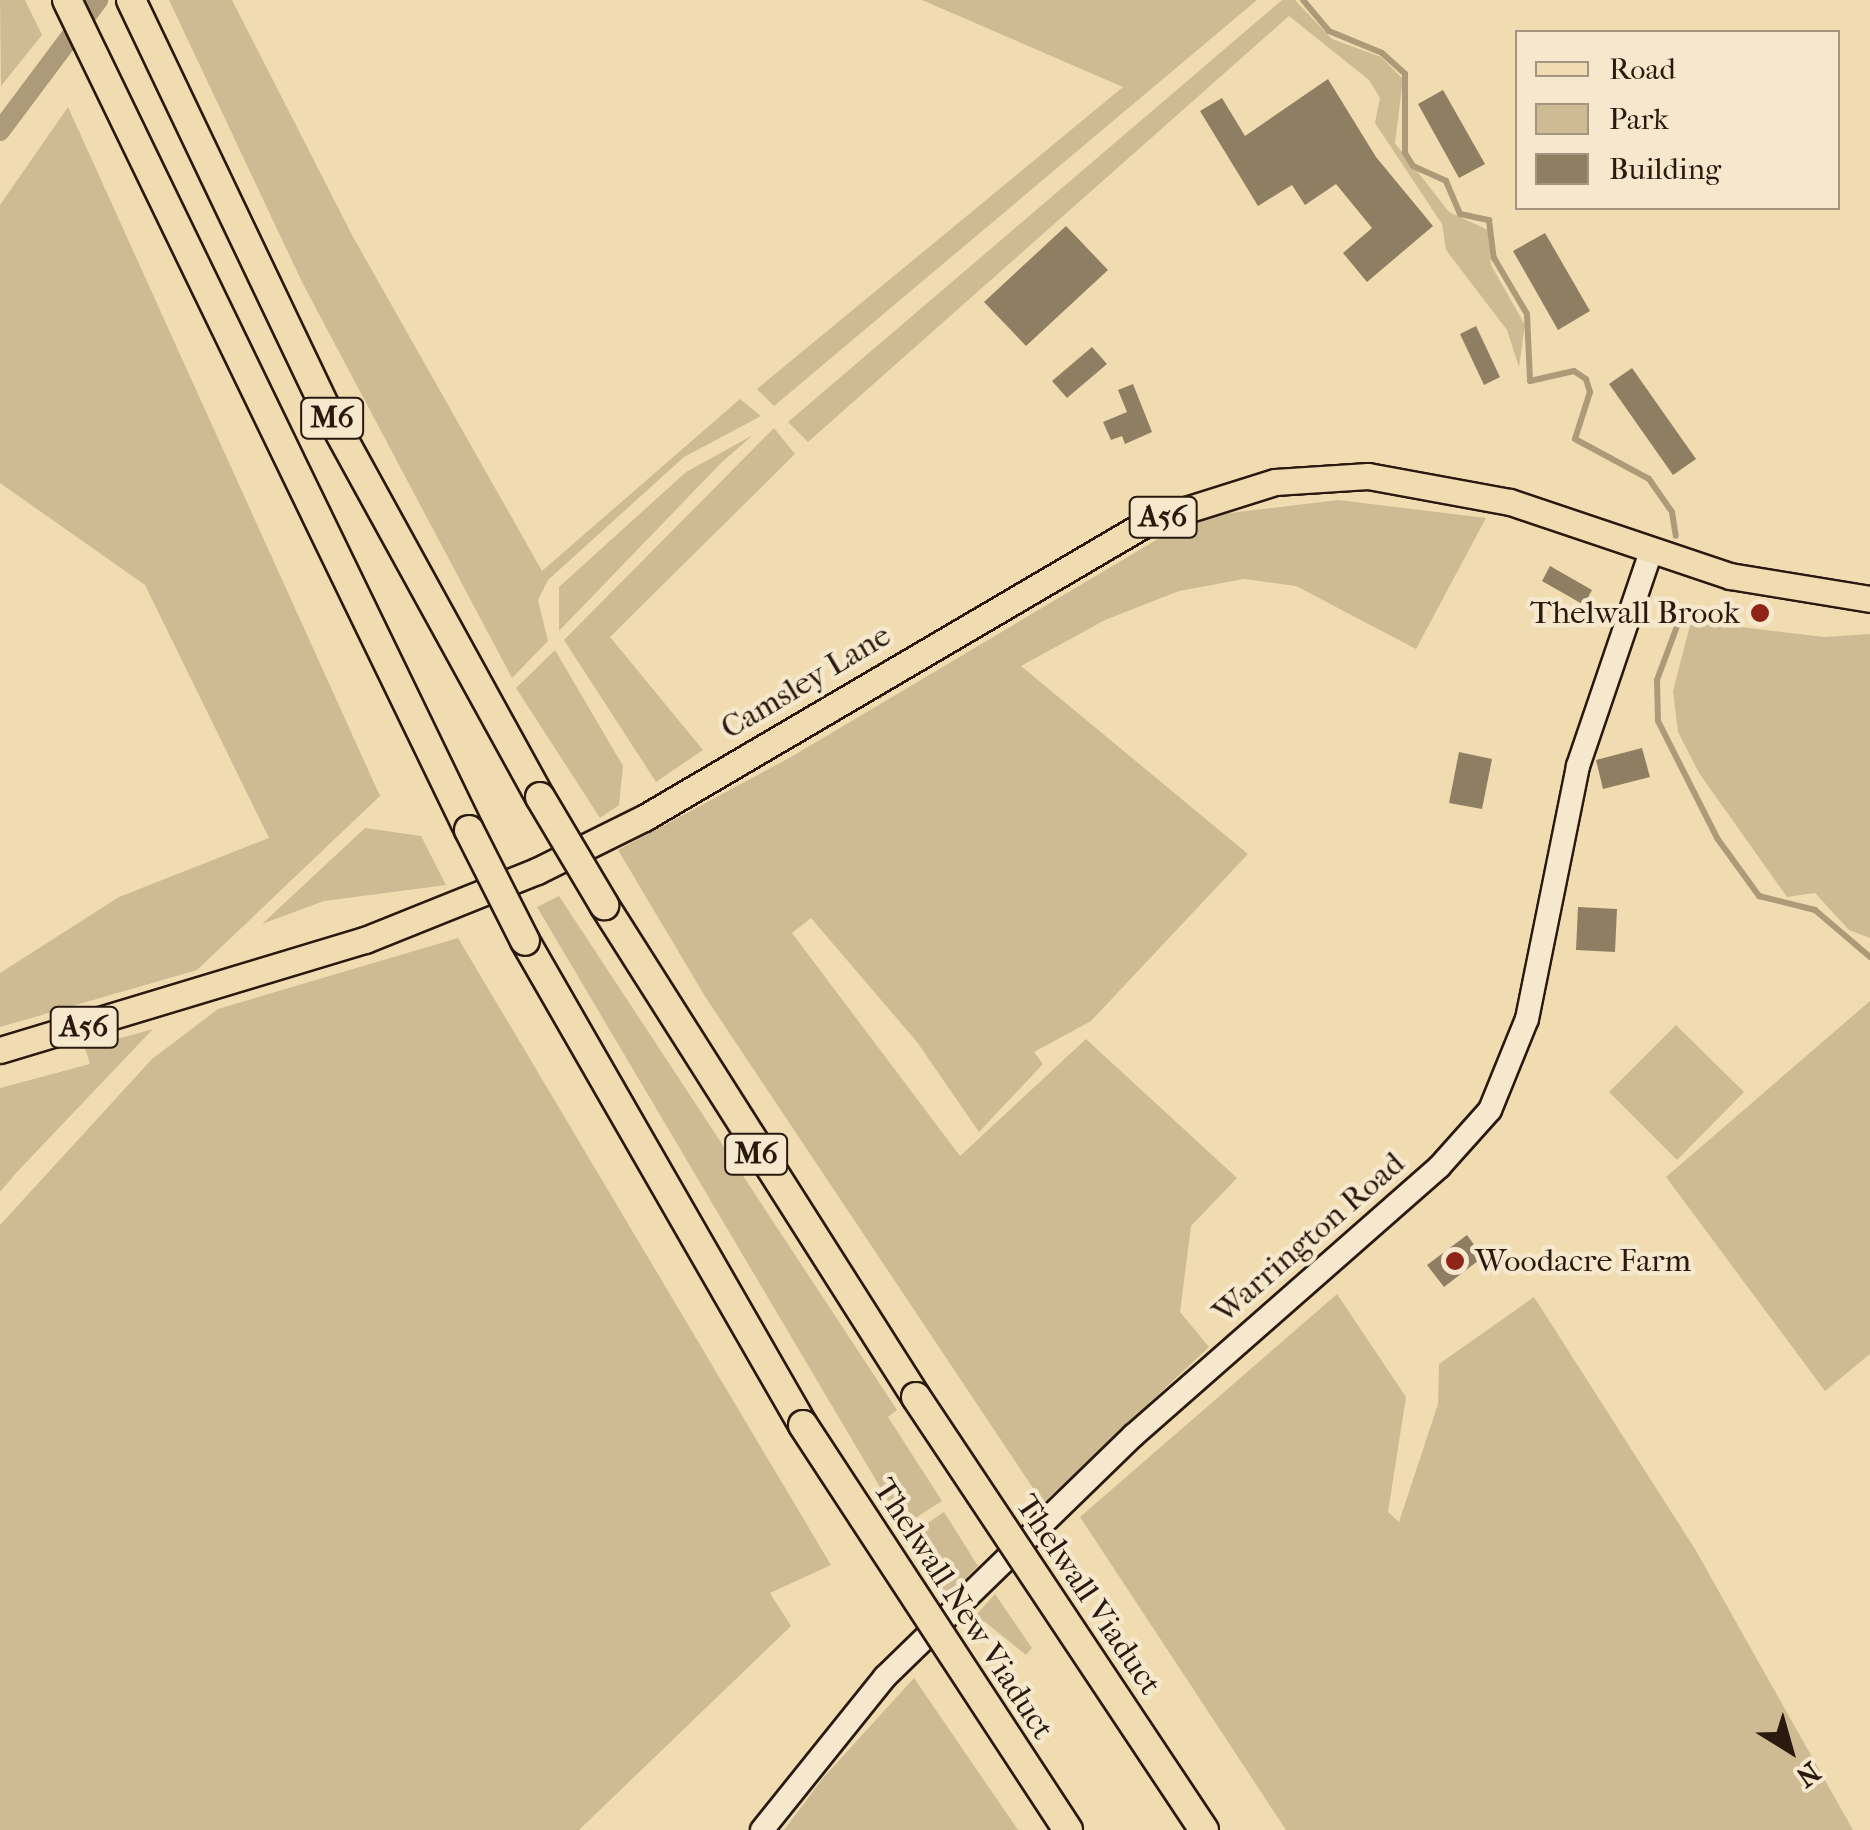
<!DOCTYPE html>
<style>
body{margin:0}
#map{position:relative;width:1870px;height:1830px;overflow:hidden;background:#f0dcb0;font-family:"IM FELL French Canon",serif}
div>[style]{position:absolute}
[style*='--x']{left:calc(var(--x)*1px);top:calc(var(--y)*1px);width:calc(var(--w)*1px);rotate:calc(var(--a)*1deg)}
.green>*{inset:0;background:#cebb94}
.stream>*{height:6px;margin:-3px;padding:0 3px;transform-origin:3px;border-radius:3px;background:#ac9a79}
.canal>*{height:20px;margin:-10px;padding:0 10px;transform-origin:10px;border-radius:10px;background:#ac9a79}
.building>*{inset:0;background:#907e62}
.roads{filter:drop-shadow(2px 0 #29190e) drop-shadow(-2px 0 #29190e) drop-shadow(0 2px #29190e) drop-shadow(0 -2px #29190e)}
.secondary>*{height:22px;margin:-11px;padding:0 11px;transform-origin:11px;border-radius:11px;background:#f5e8cc}
.primary>*{height:25px;margin:-12.5px;padding:0 12.5px;transform-origin:12.5px;border-radius:12.5px;background:#f0dcb0}
.highway>*{height:28px;margin:-14px;padding:0 14px;transform-origin:14px;border-radius:14px;background:#f0dcb0}
.bridges{filter:drop-shadow(2px 0 #29190e) drop-shadow(-2px 0 #29190e) drop-shadow(0 2px #29190e) drop-shadow(0 -2px #29190e)}
.highway-bridge>*{height:28px;margin:-14px;padding:0 14px;transform-origin:14px;border-radius:14px;background:#f0dcb0}
.dots>*{width:28px;height:28px;translate:-50% -50%;box-sizing:border-box;border:5px solid #f5e8cc;border-radius:50%}
span{translate:-50% -50%;white-space:nowrap;text-align:center;line-height:1.15;-webkit-text-stroke:9px #f5e8cc;paint-order:stroke}
.shield-label span{padding:2px 8px;background:#f5e8cc;border:2px solid;border-radius:8px;-webkit-text-stroke-width:0}
.shield-label{font-size:30px;color:#29190e;font-weight:700}
.poi-label{font-size:32px;color:#29190e}
.right{translate:-100% -50%;text-align:right}
.left{translate:0 -50%;text-align:left}
.street-label{font-size:32px;color:#29190e}
.legend{position:absolute;left:1515px;top:30px;width:325px;height:180px;box-sizing:border-box;background:#f5e8cc;border:2px solid #a39580;margin:0;padding:12px 18px;list-style:none;font-size:30px;color:#29190e}
.legend li{display:flex;align-items:center;gap:20px;height:50px}
.legend b{width:50px;border:2px solid #a39580}
.north{position:absolute;left:1740px;top:1700px;width:100px;height:100px;-webkit-text-stroke:8px #f5e8cc;paint-order:stroke;rotate:143deg;font-size:28px;font-weight:700;line-height:40px;text-align:center;color:#29190e}
.north::after{content:'';display:block;margin:auto;width:35px;height:45px;background:#29190e;clip-path:polygon(50% 0,100% 100%,50% 72%,0 100%)}
</style>
<div id="map">
<div class="green">
<div style="clip-path:polygon(0 0,25px 0,42px 35px,1px 86px)"></div>
<div style="clip-path:polygon(169px 0,232px 0,352px 235px,542px 571px,740px 399px,761px 416px,684px 457px,548px 580px,538px 600px,548px 641px,512px 678px,303px 284px)"></div>
<div style="clip-path:polygon(922px 0,1257px 0,774px 406px,757px 389px,1123px 87px)"></div>
<div style="clip-path:polygon(1282px 0,1295px 0,1332px 39px,1381px 57px,1403px 79px,1395px 143px,1449px 212px,1488px 230px,1491px 265px,1525px 325px,1519px 367px,1507px 330px,1446px 250px,1442px 224px,1375px 123px,1380px 98px,1369px 80px,1289px 16px,808px 442px,788px 422px)"></div>
<div style="clip-path:polygon(68px 107px,380px 796px,197px 970px,0 1027px,0 973px,119px 897px,269px 838px,145px 585px,0 483px,0 205px)"></div>
<div style="clip-path:polygon(774px 428px,795px 454px,610px 637px,703px 750px,656px 782px,564px 640px)"></div>
<div style="clip-path:polygon(753px 435px,721px 463px,559px 631px,559px 587px,686px 472px)"></div>
<div style="clip-path:polygon(1338px 500px,1486px 518px,1416px 649px,1296px 586px,1244px 579px,1179px 591px,1105px 620px,1021px 666px,1248px 854px,1091px 1021px,1034px 1052px,1043px 1064px,979px 1132px,917px 1042px,811px 918px,792px 933px,960px 1156px,1086px 1039px,1237px 1178px,1191px 1226px,1180px 1312px,1209px 1347px,1043px 1503px,706px 998px,618px 850px,791px 757px,1158px 539px,1221px 514px)"></div>
<div style="clip-path:polygon(1691px 621px,1824px 637px,1870px 634px,1870px 938px,1849px 930px,1815px 893px,1787px 897px,1699px 773px,1678px 732px,1673px 691px)"></div>
<div style="clip-path:polygon(555px 650px,623px 766px,619px 805px,600px 818px,516px 688px)"></div>
<div style="clip-path:polygon(365px 828px,421px 836px,446px 885px,324px 901px,262px 924px)"></div>
<div style="clip-path:polygon(559px 896px,897px 1410px,888px 1417px,942px 1501px,903px 1526px,537px 907px)"></div>
<div style="clip-path:polygon(458px 938px,831px 1565px,770px 1593px,791px 1626px,579px 1830px,0 1830px,0 1225px,152px 1059px,218px 1009px)"></div>
<div style="clip-path:polygon(1870px 1001px,1870px 1354px,1825px 1391px,1666px 1177px)"></div>
<div style="clip-path:polygon(1676px 1025px,1744px 1092px,1677px 1160px,1609px 1092px)"></div>
<div style="clip-path:polygon(153px 1029px,17px 1172px,0 1192px,0 1088px,90px 1064px,85px 1048px)"></div>
<div style="clip-path:polygon(1337px 1294px,1406px 1397px,1388px 1512px,1399px 1522px,1438px 1404px,1439px 1364px,1534px 1297px,1695px 1549px,1853px 1830px,1286px 1830px,1080px 1517px)"></div>
<div style="clip-path:polygon(944px 1512px,978px 1566px,946px 1599px,906px 1538px)"></div>
<div style="clip-path:polygon(995px 1594px,1032px 1648px,1026px 1655px,984px 1621px,971px 1636px,965px 1627px)"></div>
<div style="clip-path:polygon(914px 1678px,1018px 1830px,784px 1830px,823px 1778px)"></div>
</div>
<div class="stream">
<div style="--x:1303;--y:0;--w:40;--a:50"></div>
<div style="--x:1329;--y:31;--w:57;--a:22.5"></div>
<div style="--x:1382;--y:53;--w:31;--a:42"></div>
<div style="--x:1405;--y:74;--w:79;--a:90"></div>
<div style="--x:1405;--y:153;--w:15;--a:58"></div>
<div style="--x:1413;--y:166;--w:36;--a:24"></div>
<div style="--x:1446;--y:181;--w:36;--a:67"></div>
<div style="--x:1460;--y:214;--w:30;--a:12"></div>
<div style="--x:1489;--y:220;--w:38;--a:83"></div>
<div style="--x:1494;--y:258;--w:65;--a:59.5"></div>
<div style="--x:1527;--y:314;--w:67;--a:87.4"></div>
<div style="--x:1530;--y:381;--w:45;--a:-12.8"></div>
<div style="--x:1574;--y:371;--w:14;--a:34"></div>
<div style="--x:1586;--y:379;--w:14;--a:73"></div>
<div style="--x:1590;--y:392;--w:49;--a:107.7"></div>
<div style="--x:1575;--y:439;--w:84;--a:28.4"></div>
<div style="--x:1649;--y:479;--w:40;--a:55.1"></div>
<div style="--x:1672;--y:512;--w:24;--a:81"></div>
<div style="--x:1682;--y:613;--w:72;--a:110.5"></div>
<div style="--x:1657;--y:680;--w:41;--a:88.6"></div>
<div style="--x:1658;--y:721;--w:131;--a:63.2"></div>
<div style="--x:1717;--y:838;--w:72;--a:54.1"></div>
<div style="--x:1759;--y:896;--w:58;--a:14"></div>
<div style="--x:1815;--y:910;--w:72;--a:40.5"></div>
</div>
<div class="canal">
<div style="--x:0;--y:131;--w:164;--a:-53.2"></div>
</div>
<div class="building">
<div style="clip-path:polygon(1328px 79px,1376px 157px,1433px 226px,1367px 282px,1343px 253px,1372px 228px,1336px 184px,1305px 205px,1292px 185px,1258px 206px,1200px 111px,1222px 98px,1245px 136px)"></div>
<div style="clip-path:polygon(1443px 90px,1485px 164px,1459px 178px,1418px 104px)"></div>
<div style="clip-path:polygon(1066px 226px,1108px 270px,1026px 346px,984px 302px)"></div>
<div style="clip-path:polygon(1545px 233px,1590px 311px,1558px 330px,1513px 251px)"></div>
<div style="clip-path:polygon(1476px 326px,1500px 377px,1484px 385px,1460px 334px)"></div>
<div style="clip-path:polygon(1092px 347px,1107px 364px,1067px 398px,1052px 381px)"></div>
<div style="clip-path:polygon(1632px 368px,1696px 459px,1673px 475px,1609px 384px)"></div>
<div style="clip-path:polygon(1133px 384px,1152px 432px,1125px 444px,1122px 436px,1111px 440px,1103px 422px,1127px 412px,1118px 390px)"></div>
<div style="clip-path:polygon(1550px 566px,1592px 590px,1584px 605px,1542px 581px)"></div>
<div style="clip-path:polygon(1642px 748px,1650px 777px,1603px 789px,1596px 760px)"></div>
<div style="clip-path:polygon(1459px 752px,1492px 759px,1482px 809px,1449px 803px)"></div>
<div style="clip-path:polygon(1578px 907px,1617px 909px,1615px 952px,1576px 950px)"></div>
<div style="clip-path:polygon(1467px 1235px,1483px 1257px,1444px 1287px,1427px 1265px)"></div>
</div>
<div class="roads">
<div class="secondary">
<div style="--x:762;--y:1830;--w:196;--a:-51.2"></div>
<div style="--x:885;--y:1677;--w:347;--a:-44.2"></div>
<div style="--x:1134;--y:1435;--w:406;--a:-41.3"></div>
<div style="--x:1439;--y:1167;--w:76;--a:-48.2"></div>
<div style="--x:1490;--y:1110;--w:98;--a:-67.9"></div>
<div style="--x:1527;--y:1019;--w:258;--a:-78.6"></div>
<div style="--x:1578;--y:766;--w:227;--a:-71.2"></div>
</div>
<div class="primary">
<div style="--x:0;--y:1050;--w:381;--a:-16.8"></div>
<div style="--x:365;--y:940;--w:185;--a:-21.9"></div>
<div style="--x:537;--y:871;--w:119;--a:-26.4"></div>
<div style="--x:644;--y:818;--w:584;--a:-30.43"></div>
<div style="--x:1148;--y:522;--w:133;--a:-17.5"></div>
<div style="--x:1275;--y:482;--w:93;--a:-3.7"></div>
<div style="--x:1368;--y:476;--w:144;--a:10.4"></div>
<div style="--x:1510;--y:502;--w:232;--a:18.6"></div>
<div style="--x:1730;--y:576;--w:142;--a:9.3"></div>
</div>
<div class="highway">
<div style="--x:67;--y:0;--w:922;--a:64.16"></div>
<div style="--x:131;--y:0;--w:452;--a:64.5"></div>
<div style="--x:326;--y:408;--w:444;--a:61.2"></div>
<div style="--x:604;--y:905;--w:583;--a:57.62"></div>
<div style="--x:525;--y:941;--w:558;--a:60.13"></div>
</div>
</div>
<div class="bridges">
<div class="highway-bridge">
<div style="--x:540;--y:797;--w:126;--a:59.3"></div>
<div style="--x:469;--y:830;--w:124;--a:63.2"></div>
<div style="--x:916;--y:1397;--w:520;--a:56.37"></div>
<div style="--x:803;--y:1425;--w:484;--a:56.8"></div>
</div>
</div>
<div class="dots">
<div style="left:1760px;top:613px;background:#8f2418"></div>
<div style="left:1455px;top:1261px;background:#8f2418"></div>
</div>
<div class="shield-label">
<span style="left:332px;top:418px">M6</span>
<span style="left:1163px;top:517px">A56</span>
<span style="left:84px;top:1027px">A56</span>
<span style="left:756px;top:1154px">M6</span>
</div>
<div class="poi-label">
<span class="right" style="left:1740px;top:613px">Thelwall Brook</span>
<span class="left" style="left:1475px;top:1261px">Woodacre Farm</span>
</div>
<div class="street-label">
<span style="left:806px;top:682px;rotate:-31deg">Camsley Lane</span>
<span style="left:1309px;top:1238px;rotate:-41deg">Warrington Road</span>
<span style="left:1088px;top:1595px;rotate:56deg">Thelwall Viaduct</span>
<span style="left:963px;top:1609px;rotate:57deg">Thelwall New Viaduct</span>
</div>
<ul class="legend">
<li><b style="height:12px;background:#f0dcb0"></b>Road</li>
<li><b style="height:28px;background:#cebb94"></b>Park</li>
<li><b style="height:28px;background:#907e62"></b>Building</li>
</ul>
<div class="north">N</div>
</div>
